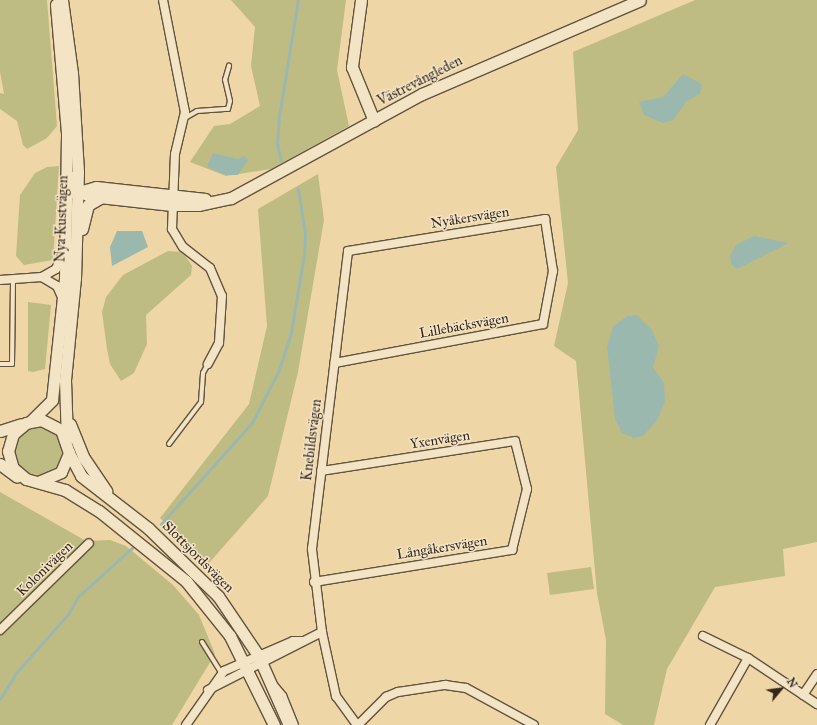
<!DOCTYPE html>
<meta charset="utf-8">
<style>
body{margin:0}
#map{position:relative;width:817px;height:725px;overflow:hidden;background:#eed6a7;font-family:"IM FELL Great Primer",serif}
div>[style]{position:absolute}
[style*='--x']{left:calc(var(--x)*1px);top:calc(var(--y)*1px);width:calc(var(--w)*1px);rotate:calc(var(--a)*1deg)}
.green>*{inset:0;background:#bfbc83}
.round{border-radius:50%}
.water>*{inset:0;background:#9bb8af}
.stream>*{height:2.5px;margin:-1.25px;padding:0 1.25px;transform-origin:1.25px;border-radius:1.25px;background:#9bb8af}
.roads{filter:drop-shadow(1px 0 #62533f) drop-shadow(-1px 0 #62533f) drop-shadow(0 1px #62533f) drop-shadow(0 -1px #62533f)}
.lane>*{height:4px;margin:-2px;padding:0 2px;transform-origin:2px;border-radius:2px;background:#f4e4c6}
.street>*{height:8px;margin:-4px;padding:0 4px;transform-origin:4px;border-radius:4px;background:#f4e4c6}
.secondary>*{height:11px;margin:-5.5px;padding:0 5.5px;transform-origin:5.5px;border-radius:5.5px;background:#f4e4c6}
span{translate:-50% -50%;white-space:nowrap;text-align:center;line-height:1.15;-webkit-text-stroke:3px #f4e4c6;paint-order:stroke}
.street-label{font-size:14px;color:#33271c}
.north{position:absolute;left:761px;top:669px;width:40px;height:40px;-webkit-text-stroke:3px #f4e4c6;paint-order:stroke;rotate:61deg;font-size:11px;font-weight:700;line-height:16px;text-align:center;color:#33271c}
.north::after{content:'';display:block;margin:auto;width:14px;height:18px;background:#33271c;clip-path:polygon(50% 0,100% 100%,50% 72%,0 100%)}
</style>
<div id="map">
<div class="green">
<div style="clip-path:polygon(0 0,47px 0,57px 126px,47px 138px,27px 149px,23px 145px,17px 121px,0 109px,0 93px,4px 94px,0 72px)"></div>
<div style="clip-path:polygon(231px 0,346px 0,337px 70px,349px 126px,271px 169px,226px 176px,190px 162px,214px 126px,230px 124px,260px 106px,251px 66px,255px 27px)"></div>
<div style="clip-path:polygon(695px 0,817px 0,817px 542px,783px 549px,785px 576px,715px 587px,667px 669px,654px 725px,623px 725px,605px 714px,606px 640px,597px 593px,576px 361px,554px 346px,568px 283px,556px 167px,578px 130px,573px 52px)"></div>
<div style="clip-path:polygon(59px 166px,53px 260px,24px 265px,16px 256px,20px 195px,35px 173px,47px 167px)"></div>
<div style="clip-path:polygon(318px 174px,324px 220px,298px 372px,268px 496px,209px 563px,160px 518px,249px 404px,267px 326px,258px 209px)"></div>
<div style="clip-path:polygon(168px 251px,183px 252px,192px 266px,191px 275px,146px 315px,147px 344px,134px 373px,121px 381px,110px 364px,107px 349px,102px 312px,106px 297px,123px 275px)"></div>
<div style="clip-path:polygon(28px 302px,51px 305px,45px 369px,33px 372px,28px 371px)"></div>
<div class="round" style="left:15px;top:427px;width:48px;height:48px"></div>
<div style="clip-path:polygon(0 492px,86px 541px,110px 540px,126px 546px,173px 585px,199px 615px,215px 654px,172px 725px,0 725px)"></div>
<div style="clip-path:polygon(591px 567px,594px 589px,550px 595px,547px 573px)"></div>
</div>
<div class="water">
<div style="clip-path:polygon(683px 74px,702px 84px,700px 94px,687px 101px,673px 120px,663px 123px,644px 115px,639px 102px,663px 97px)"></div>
<div style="clip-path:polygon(213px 153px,238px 159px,244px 156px,248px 160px,238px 175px,226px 175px,207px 167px)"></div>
<div style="clip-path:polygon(117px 231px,142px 231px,148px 247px,112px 266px,110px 247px)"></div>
<div style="clip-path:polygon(754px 236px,789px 243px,737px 269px,731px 264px,730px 256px,736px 245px)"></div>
<div style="clip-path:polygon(637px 315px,652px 330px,659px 346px,653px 367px,664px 383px,665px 401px,658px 419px,643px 436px,634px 438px,622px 433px,615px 419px,607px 347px,613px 327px,627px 316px)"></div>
</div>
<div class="stream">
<div style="--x:281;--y:161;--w:16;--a:-104"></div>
<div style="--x:277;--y:145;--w:28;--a:-86"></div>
<div style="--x:279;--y:117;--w:119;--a:-80.8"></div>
<div style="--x:161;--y:524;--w:136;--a:-48"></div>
<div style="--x:252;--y:423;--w:59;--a:-63"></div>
<div style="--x:279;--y:370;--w:40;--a:-72"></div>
<div style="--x:291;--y:332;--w:78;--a:-80.4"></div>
<div style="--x:304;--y:255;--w:21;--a:-87"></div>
<div style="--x:305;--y:234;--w:45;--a:-99"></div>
<div style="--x:0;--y:699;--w:31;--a:-58"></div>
<div style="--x:16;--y:673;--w:80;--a:-48.5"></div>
<div style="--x:69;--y:613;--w:18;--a:-61"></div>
<div style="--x:78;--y:597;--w:73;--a:-42.2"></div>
</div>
<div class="roads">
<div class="lane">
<div style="--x:185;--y:118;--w:14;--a:-30"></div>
<div style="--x:197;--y:111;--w:31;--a:-4"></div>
<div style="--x:228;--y:109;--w:8;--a:-76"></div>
<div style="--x:230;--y:101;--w:22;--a:-103"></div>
<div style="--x:225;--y:80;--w:15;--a:-74"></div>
<div style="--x:0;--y:364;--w:12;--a:0"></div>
<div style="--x:12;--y:364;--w:83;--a:-89.3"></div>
<div style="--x:169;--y:444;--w:53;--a:-52.7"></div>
<div style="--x:201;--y:402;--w:29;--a:-86"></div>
<div style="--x:203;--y:373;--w:10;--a:-61"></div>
<div style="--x:202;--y:642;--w:36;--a:58"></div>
<div style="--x:274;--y:683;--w:16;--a:50"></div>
<div style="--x:284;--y:695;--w:32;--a:68"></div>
</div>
<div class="street">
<div style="--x:163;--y:0;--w:114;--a:78.9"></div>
<div style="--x:185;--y:112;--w:43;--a:103.4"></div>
<div style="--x:175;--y:154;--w:75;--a:92.3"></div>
<div style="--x:172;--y:229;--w:21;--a:59"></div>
<div style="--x:183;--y:247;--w:34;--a:38"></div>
<div style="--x:210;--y:268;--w:30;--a:67"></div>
<div style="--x:222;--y:296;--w:47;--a:93.7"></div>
<div style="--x:219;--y:343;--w:24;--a:118"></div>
<div style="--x:42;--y:277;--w:17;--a:31"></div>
<div style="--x:57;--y:286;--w:12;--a:66"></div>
<div style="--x:0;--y:280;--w:42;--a:-4.1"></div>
<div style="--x:42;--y:277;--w:16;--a:-30"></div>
<div style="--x:56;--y:269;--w:17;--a:-66"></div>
<div style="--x:314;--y:582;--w:201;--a:-9.2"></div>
<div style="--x:512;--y:550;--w:63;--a:-76.2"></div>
<div style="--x:527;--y:489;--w:49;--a:-104"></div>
<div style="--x:515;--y:441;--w:196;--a:171.2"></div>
<div style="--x:0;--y:630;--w:124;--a:-44.3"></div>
<div style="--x:322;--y:632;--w:84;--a:-96.9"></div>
<div style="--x:312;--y:549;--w:300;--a:-83.1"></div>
<div style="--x:348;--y:251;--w:200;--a:-9.2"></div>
<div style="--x:545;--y:219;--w:53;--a:81.3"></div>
<div style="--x:553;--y:271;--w:54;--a:100.7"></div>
<div style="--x:543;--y:324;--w:212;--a:169.4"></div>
<div style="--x:703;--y:636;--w:50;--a:26.1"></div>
<div style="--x:748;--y:658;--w:83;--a:33.7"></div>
<div style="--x:208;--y:690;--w:128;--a:-27"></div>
<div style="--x:322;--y:632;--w:66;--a:77.7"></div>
<div style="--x:336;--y:696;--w:36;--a:54"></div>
<div style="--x:803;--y:695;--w:25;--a:-56"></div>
<div style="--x:186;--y:725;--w:66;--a:-54.9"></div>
<div style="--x:224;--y:671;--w:75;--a:-23.5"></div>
<div style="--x:293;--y:641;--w:10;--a:0"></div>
<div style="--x:358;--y:725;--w:40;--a:-45"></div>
<div style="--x:386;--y:697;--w:13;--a:-23"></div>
<div style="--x:398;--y:692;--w:48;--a:-8.5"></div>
<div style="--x:445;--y:685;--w:21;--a:8"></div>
<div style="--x:466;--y:688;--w:77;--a:28.6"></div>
<div style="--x:710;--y:725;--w:77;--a:-60.4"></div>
</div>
<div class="secondary">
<div style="--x:62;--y:0;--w:74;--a:82.2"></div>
<div style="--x:72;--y:73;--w:99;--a:86.5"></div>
<div style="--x:78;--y:172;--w:106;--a:91.6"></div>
<div style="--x:75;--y:278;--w:102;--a:95.6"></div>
<div style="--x:65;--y:380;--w:59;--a:88.1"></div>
<div style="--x:361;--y:0;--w:68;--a:97.7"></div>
<div style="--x:352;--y:67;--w:58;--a:67.8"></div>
<div style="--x:68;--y:175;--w:19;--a:58"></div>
<div style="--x:78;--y:191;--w:13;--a:23"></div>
<div style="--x:90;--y:196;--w:82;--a:6.3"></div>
<div style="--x:172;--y:205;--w:26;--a:0"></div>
<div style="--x:198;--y:205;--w:34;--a:-12"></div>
<div style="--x:231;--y:198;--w:217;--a:-28.6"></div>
<div style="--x:422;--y:94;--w:237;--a:-23.3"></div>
<div style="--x:75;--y:193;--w:22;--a:-16"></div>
<div style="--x:96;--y:187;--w:110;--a:6.3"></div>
<div style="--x:82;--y:229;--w:25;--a:-76"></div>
<div style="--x:88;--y:205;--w:16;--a:-30"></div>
<div style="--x:31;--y:421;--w:30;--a:-45"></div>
<div style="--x:52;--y:400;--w:123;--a:-83.9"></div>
<div style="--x:65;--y:278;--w:145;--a:-89.2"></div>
<div style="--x:67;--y:133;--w:129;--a:-94.9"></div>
<div style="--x:70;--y:424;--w:37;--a:68"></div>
<div style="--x:84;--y:458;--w:40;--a:56"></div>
<div style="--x:0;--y:431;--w:22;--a:-18"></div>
<div style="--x:69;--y:453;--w:26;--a:62"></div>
<div style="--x:81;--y:476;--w:85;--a:37.8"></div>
<div style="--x:148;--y:528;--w:98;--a:44.2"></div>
<div style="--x:218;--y:596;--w:71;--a:55.9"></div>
<div style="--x:258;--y:655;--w:77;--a:66.1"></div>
<div style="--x:0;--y:464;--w:21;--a:37"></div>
<div style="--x:38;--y:482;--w:25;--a:-23"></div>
<div style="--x:61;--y:472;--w:21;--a:-67"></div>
<div style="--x:69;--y:453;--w:24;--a:-109"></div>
<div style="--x:61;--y:430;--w:22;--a:-153"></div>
<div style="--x:41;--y:420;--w:15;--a:169"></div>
<div style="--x:26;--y:423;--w:17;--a:140"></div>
<div style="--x:13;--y:434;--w:18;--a:106"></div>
<div style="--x:8;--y:451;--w:18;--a:74"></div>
<div style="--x:13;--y:468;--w:17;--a:40"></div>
<div style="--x:26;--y:479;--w:41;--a:15.8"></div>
<div style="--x:65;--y:490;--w:40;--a:32"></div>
<div style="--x:99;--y:511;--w:112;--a:38.8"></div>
<div style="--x:186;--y:581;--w:70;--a:51.3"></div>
<div style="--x:230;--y:636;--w:99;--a:63.7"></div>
</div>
</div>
<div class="street-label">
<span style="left:420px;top:81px;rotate:-27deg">Västrevångleden</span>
<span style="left:470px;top:218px;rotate:-9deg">Nyåkersvägen</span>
<span style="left:62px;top:219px;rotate:-88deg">Nya Kustvägen</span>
<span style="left:464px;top:326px;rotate:-10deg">Lillebäcksvägen</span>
<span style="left:312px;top:440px;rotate:-83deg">Knebildsvägen</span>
<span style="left:440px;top:440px;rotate:-9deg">Yxenvägen</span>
<span style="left:442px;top:548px;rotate:-9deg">Långåkersvägen</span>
<span style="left:198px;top:557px;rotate:45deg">Slottsjordsvägen</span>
<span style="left:45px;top:569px;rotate:-44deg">Kolonivägen</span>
</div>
<div class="north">N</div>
</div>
